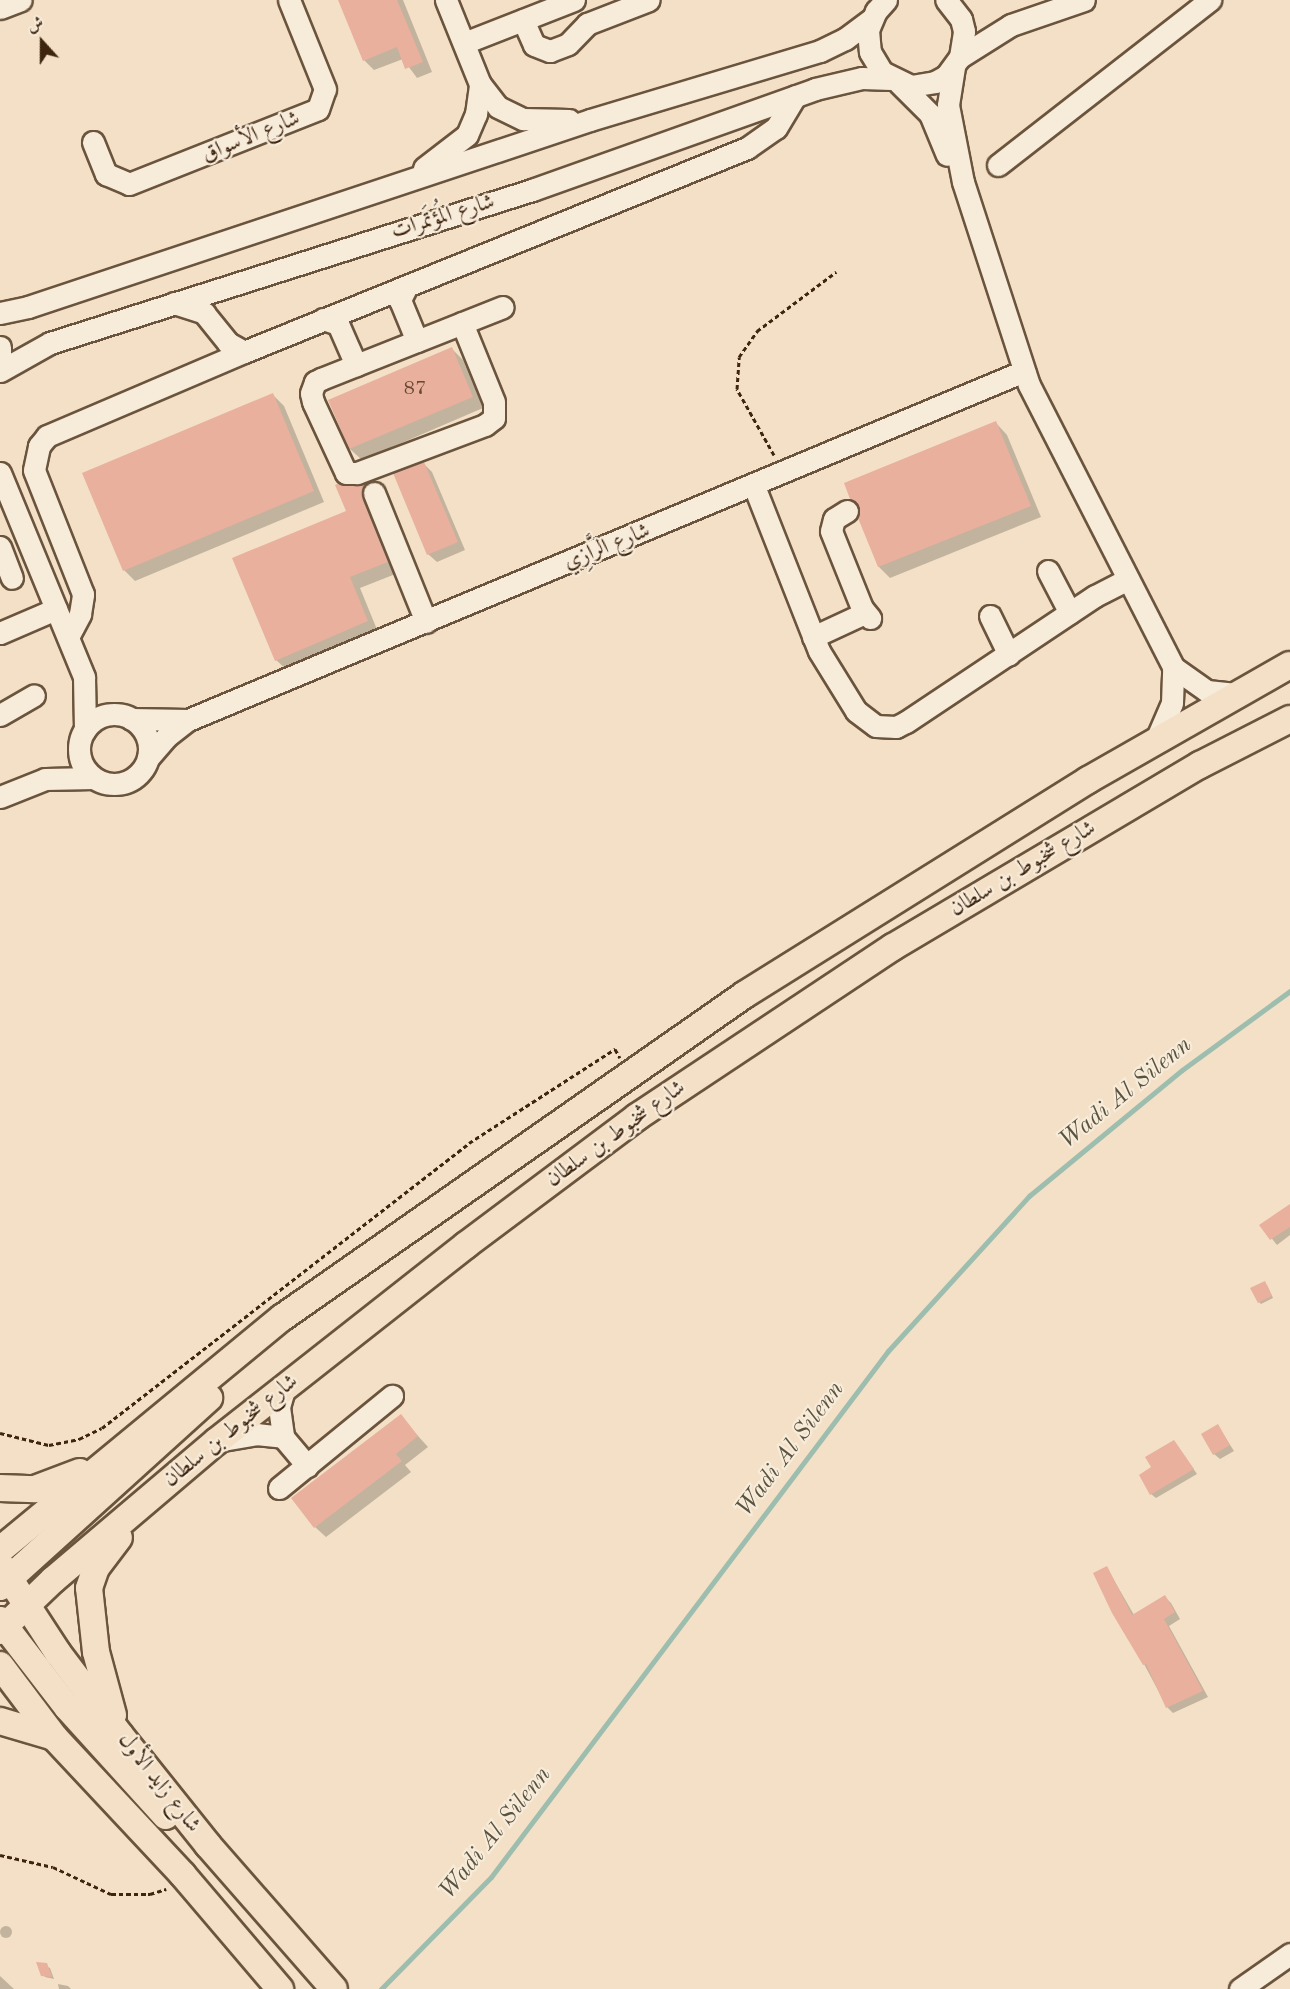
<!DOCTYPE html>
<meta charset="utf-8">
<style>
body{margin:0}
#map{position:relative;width:1290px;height:1989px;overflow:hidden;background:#f3e0c6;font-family:"Old Standard TT",Amiri,serif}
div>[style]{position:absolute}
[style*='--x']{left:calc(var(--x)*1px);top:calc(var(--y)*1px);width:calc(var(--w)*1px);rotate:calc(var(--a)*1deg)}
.shadow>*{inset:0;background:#0003}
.round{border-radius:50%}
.stream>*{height:5px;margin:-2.5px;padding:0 2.5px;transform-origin:2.5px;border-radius:2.5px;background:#9dbeaf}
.building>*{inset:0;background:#e8b09d}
.path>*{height:3px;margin-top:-1.5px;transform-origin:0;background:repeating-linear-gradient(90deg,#3e250f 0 4.5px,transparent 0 7.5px)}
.roads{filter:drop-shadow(2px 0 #6b543d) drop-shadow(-2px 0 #6b543d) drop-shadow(0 2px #6b543d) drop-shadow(0 -2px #6b543d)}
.minor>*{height:21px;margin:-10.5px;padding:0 10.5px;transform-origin:10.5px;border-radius:10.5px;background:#f7ebda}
.minor>.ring{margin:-10.5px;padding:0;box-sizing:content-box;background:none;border:21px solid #f7ebda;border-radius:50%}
.major>*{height:26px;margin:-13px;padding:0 13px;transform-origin:13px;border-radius:13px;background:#f3e0c6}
span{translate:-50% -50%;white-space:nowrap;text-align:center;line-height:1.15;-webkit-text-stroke:4.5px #f7ebda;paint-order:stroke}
.number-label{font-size:20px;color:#684832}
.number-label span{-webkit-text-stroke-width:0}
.street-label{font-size:22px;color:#3e250f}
.water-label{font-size:24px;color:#5a533f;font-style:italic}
.north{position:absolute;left:12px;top:12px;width:60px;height:60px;-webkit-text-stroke:4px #f7ebda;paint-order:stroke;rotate:339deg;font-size:16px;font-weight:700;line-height:24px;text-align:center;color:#3e250f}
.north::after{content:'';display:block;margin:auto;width:21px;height:27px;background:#3e250f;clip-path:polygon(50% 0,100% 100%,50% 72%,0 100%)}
</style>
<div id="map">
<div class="shadow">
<div style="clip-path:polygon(340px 0,403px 0,432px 72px,417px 78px,403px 59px,374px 70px,364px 60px)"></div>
<div style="clip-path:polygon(452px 349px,463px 360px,483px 408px,362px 460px,350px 449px,330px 400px)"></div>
<div style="clip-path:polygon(273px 395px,284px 406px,324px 502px,135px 581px,124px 570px)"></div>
<div style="clip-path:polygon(996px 423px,1007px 435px,1041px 517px,890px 578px,879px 567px,859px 518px)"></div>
<div style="clip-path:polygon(423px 463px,432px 472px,465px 550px,437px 562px,428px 554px)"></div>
<div style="clip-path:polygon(339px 485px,364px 485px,375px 496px,398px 573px,360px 588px,378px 632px,287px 670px,276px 660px,348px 512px)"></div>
<div style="clip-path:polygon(1290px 1205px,1290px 1235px,1277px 1245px,1261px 1225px)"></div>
<div style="clip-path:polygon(1267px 1285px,1273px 1298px,1261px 1304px,1259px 1302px)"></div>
<div style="clip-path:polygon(400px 1416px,428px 1447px,405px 1465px,411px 1472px,326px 1537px,315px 1527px)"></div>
<div style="clip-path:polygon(1218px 1426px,1234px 1451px,1220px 1459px,1214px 1454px)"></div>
<div style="clip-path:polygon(1178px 1447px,1197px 1474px,1156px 1498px,1151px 1494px)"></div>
<div style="clip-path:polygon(1107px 1568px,1134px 1615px,1165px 1597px,1171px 1603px,1180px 1619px,1169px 1626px,1208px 1697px,1173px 1713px,1167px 1707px,1144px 1664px)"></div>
<div class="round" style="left:0;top:1926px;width:12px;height:12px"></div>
<div style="clip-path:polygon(38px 1964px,50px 1968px,54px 1979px,45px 1977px)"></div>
<div style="clip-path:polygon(0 1976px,14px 1989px,0 1989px)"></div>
<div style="clip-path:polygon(58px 1984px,68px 1986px,71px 1989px,59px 1989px)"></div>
</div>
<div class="stream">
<div style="--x:381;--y:1989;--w:157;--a:-45.5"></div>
<div style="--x:491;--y:1877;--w:659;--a:-52.96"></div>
<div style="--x:888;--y:1351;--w:210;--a:-47.7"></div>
<div style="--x:1029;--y:1196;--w:198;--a:-39.5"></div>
<div style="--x:1182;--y:1070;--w:134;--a:-36.2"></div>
</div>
<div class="building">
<div style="clip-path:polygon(338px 0,397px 0,423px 62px,405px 69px,397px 47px,363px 61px)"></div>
<div style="clip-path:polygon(452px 347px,473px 397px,349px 449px,328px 400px)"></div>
<div style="clip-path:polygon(273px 393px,314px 491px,123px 571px,82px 473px)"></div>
<div style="clip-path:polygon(996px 421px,1031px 506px,878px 567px,858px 518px,858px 505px,850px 499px,844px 483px)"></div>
<div style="clip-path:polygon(424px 462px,458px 542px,427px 555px,393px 473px)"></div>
<div style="clip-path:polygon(339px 483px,364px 484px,362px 498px,388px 562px,350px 577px,368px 621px,275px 661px,232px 558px,346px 511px,335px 485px)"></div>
<div style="clip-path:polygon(1290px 1204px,1290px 1227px,1270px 1240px,1259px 1225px)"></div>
<div style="clip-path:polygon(1265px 1281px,1272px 1296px,1258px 1303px,1250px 1288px)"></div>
<div style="clip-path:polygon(401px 1414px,418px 1436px,396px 1454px,402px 1461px,314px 1528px,291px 1498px)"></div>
<div style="clip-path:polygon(1218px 1424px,1230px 1445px,1213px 1455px,1201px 1434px)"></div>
<div style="clip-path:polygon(1174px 1440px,1194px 1469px,1150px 1495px,1139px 1475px,1151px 1467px,1145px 1457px)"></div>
<div style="clip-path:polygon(1107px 1566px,1132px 1615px,1165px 1595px,1175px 1612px,1164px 1619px,1203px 1691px,1166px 1708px,1146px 1664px,1143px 1665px,1112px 1613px,1093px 1573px)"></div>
<div style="clip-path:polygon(36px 1962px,47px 1963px,52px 1977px,41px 1976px)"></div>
</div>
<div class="path">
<div style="--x:774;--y:455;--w:76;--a:-119.3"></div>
<div style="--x:737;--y:389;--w:32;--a:-86"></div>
<div style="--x:739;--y:357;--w:32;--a:-55"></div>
<div style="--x:757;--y:331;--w:99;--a:-36.8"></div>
<div style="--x:0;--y:1433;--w:50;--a:13.8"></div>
<div style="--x:49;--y:1445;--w:31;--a:-11"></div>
<div style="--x:79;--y:1439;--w:25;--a:-26"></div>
<div style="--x:102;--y:1428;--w:465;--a:-37.8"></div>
<div style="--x:469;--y:1143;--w:174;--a:-32.8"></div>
<div style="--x:615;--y:1049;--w:10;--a:61"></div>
<div style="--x:0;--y:1855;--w:54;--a:12.8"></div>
<div style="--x:53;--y:1867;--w:64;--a:25"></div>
<div style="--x:111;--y:1894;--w:39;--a:0"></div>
<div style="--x:150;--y:1894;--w:17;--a:-17"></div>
</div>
<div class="roads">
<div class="minor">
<div style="--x:446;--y:0;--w:91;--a:68"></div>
<div style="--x:480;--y:84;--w:29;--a:52"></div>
<div style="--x:498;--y:107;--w:28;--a:26"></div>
<div style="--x:523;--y:119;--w:46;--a:1.2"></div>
<div style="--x:886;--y:0;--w:15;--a:132"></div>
<div style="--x:876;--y:11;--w:21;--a:113"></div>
<div style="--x:868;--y:30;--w:22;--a:85"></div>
<div style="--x:870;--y:52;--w:23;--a:59"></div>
<div style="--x:882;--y:72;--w:32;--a:26"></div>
<div style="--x:911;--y:86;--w:24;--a:-9"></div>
<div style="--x:935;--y:82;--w:13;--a:-29"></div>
<div style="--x:946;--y:76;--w:24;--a:-54"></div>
<div style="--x:960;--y:57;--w:26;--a:-81"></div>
<div style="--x:964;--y:31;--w:12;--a:-104"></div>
<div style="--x:961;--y:19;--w:24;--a:-128"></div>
<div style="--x:0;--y:8;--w:22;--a:-21"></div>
<div style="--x:523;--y:20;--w:27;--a:66"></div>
<div style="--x:534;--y:45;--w:17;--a:21"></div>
<div style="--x:550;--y:51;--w:19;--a:-21"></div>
<div style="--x:568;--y:44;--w:28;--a:-46"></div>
<div style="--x:587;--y:24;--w:66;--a:-21.2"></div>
<div style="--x:464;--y:43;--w:118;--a:-21.4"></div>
<div style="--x:960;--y:57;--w:60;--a:-32.1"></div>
<div style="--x:1011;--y:25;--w:77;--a:-18.9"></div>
<div style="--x:954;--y:67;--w:38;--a:99"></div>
<div style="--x:948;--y:105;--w:78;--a:79"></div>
<div style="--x:963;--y:182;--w:213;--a:72"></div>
<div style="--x:1029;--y:385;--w:317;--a:62.9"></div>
<div style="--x:1173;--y:667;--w:42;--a:35.2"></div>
<div style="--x:1207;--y:691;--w:29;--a:6"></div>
<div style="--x:899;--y:83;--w:44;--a:45"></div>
<div style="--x:930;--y:114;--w:44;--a:67.5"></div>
<div style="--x:93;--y:142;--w:35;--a:68"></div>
<div style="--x:106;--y:174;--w:25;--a:23"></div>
<div style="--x:129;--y:184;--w:203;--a:-21.6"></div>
<div style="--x:318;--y:109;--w:21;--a:-71"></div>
<div style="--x:325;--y:89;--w:96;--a:-112"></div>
<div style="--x:998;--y:165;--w:269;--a:-37.9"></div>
<div style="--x:424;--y:168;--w:54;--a:-37.5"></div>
<div style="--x:467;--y:135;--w:23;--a:-67"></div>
<div style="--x:476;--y:114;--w:30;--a:-82"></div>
<div style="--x:407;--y:286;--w:16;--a:117"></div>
<div style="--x:400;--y:300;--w:44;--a:67.5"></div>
<div style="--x:174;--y:303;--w:32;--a:18"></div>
<div style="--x:204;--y:313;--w:38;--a:51"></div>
<div style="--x:228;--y:343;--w:18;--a:29"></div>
<div style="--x:0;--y:313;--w:29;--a:-12"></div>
<div style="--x:28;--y:307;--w:592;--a:-18.4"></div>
<div style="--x:590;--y:120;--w:240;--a:-16.7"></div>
<div style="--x:820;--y:51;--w:28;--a:-26"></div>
<div style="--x:845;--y:39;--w:34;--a:-37"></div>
<div style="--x:323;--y:319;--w:16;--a:18"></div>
<div style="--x:338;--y:324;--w:45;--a:66.3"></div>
<div style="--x:462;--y:323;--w:85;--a:67.9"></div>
<div style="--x:494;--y:402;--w:16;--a:90"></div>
<div style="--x:494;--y:418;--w:11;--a:142"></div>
<div style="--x:485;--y:425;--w:137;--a:159.4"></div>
<div style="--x:357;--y:473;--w:11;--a:180"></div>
<div style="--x:346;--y:473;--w:78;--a:-114.9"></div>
<div style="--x:313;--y:402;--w:9;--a:-103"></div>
<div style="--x:311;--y:393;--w:12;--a:-70"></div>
<div style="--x:315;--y:382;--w:7;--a:-27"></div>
<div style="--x:321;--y:379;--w:103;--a:-21.6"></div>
<div style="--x:417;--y:341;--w:92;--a:-21.6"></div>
<div style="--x:0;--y:347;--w:17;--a:90"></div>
<div style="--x:0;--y:371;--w:57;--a:-29.2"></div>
<div style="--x:50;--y:343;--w:506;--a:-17.61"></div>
<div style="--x:532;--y:190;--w:300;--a:-19.6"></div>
<div style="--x:815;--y:89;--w:48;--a:-13.2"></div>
<div style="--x:862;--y:78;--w:29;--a:2"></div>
<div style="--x:0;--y:473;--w:221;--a:67.6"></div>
<div style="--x:84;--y:677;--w:53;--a:88.9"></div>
<div style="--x:754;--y:486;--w:177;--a:68.5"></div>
<div style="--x:819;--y:651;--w:70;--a:58.3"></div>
<div style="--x:856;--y:711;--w:25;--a:37"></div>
<div style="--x:876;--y:726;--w:20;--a:3"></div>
<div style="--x:896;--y:727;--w:11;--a:-27"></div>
<div style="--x:906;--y:722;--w:227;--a:-33.7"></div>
<div style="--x:1095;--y:596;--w:37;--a:-27"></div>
<div style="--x:374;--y:493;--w:139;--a:68"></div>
<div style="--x:847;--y:511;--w:15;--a:148"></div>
<div style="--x:834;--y:519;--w:12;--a:104"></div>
<div style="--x:831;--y:531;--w:83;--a:68.1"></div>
<div style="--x:862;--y:608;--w:13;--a:51"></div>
<div style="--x:0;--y:547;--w:33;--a:69"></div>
<div style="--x:1048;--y:571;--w:47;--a:62.4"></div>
<div style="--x:990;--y:616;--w:43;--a:64"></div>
<div style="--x:0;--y:633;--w:61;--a:-23.2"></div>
<div style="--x:68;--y:637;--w:26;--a:-62"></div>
<div style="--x:80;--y:614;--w:20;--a:-81"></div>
<div style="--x:83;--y:594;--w:133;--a:-111.6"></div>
<div style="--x:34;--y:470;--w:25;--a:-78"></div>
<div style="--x:39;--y:446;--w:13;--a:-51"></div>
<div style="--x:47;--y:436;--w:214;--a:-23.1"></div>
<div style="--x:244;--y:352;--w:543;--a:-22.08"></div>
<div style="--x:747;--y:148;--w:35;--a:-35"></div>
<div style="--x:776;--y:128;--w:37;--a:-59"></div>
<div style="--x:813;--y:637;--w:57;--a:-24.8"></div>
<div class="ring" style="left:79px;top:714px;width:49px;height:49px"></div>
<div style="--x:0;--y:715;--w:39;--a:-30"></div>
<div style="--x:131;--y:719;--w:57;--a:1"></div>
<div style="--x:1156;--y:740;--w:40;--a:-66.6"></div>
<div style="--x:1172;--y:703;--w:36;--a:-88"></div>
<div style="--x:148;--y:758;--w:28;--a:-49"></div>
<div style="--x:166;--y:737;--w:28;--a:-38"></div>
<div style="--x:188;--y:720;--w:906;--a:-22.66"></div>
<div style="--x:0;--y:797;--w:48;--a:-21.8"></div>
<div style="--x:45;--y:779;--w:49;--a:-1.2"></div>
<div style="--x:285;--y:1386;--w:22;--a:106"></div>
<div style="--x:279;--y:1407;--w:30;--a:82"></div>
<div style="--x:283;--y:1437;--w:38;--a:50"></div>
<div style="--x:217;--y:1441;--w:40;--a:-10"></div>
<div style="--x:256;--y:1434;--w:27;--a:6"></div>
<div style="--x:279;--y:1488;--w:146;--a:-39.2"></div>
<div style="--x:1240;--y:1989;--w:61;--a:-35"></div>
</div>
<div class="major">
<div style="--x:0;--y:1488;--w:35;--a:2"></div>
<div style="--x:35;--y:1489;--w:48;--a:-20.7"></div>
<div style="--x:0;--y:1550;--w:367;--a:-39.5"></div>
<div style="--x:283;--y:1317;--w:562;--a:-34.93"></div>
<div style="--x:744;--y:995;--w:406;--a:-32"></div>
<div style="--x:1088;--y:780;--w:232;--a:-29.7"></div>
<div style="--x:0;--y:1564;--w:106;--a:56.9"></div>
<div style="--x:58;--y:1653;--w:103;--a:52.9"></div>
<div style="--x:120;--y:1735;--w:141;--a:51.3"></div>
<div style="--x:208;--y:1845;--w:191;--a:48.8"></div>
<div style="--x:0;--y:1587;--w:282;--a:-42.1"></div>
<div style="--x:0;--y:1620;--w:110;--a:52.4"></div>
<div style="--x:67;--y:1707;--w:147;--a:47.8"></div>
<div style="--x:0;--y:1631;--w:74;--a:-43.9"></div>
<div style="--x:53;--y:1580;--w:215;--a:-40.3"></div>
<div style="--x:217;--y:1441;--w:317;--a:-38.2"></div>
<div style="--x:466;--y:1245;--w:214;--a:-36.8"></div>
<div style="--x:637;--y:1117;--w:307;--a:-33.6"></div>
<div style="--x:893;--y:947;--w:357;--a:-30.7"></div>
<div style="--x:1200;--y:765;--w:101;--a:-27.1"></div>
<div style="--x:0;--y:1665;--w:91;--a:53"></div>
<div style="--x:55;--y:1738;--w:187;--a:46.9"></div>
<div style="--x:183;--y:1875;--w:150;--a:49.6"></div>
<div style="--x:113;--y:1715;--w:65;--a:-105.1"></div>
<div style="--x:96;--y:1652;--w:64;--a:-96.2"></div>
<div style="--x:89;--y:1588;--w:21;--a:-71"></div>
<div style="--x:96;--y:1568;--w:38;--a:-53"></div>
<div style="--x:0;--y:1721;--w:56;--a:16.5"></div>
</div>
</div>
<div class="number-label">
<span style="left:415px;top:389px">87</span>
</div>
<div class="street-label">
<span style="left:251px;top:137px;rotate:-22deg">شارع الأسواق</span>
<span style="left:443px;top:217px;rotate:-17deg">شارع المُؤتَمرات</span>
<span style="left:607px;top:547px;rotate:-22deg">شارع الرَّازِي</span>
<span style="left:1023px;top:869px;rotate:-31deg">شارع شخبوط بن سلطان</span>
<span style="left:616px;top:1134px;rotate:-36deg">شارع شخبوط بن سلطان</span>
<span style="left:231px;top:1431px;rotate:-39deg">شارع شخبوط بن سلطان</span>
<span style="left:159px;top:1783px;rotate:52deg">شارع زايد الأول</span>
</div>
<div class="water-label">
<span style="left:1126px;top:1094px;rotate:-39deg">Wadi Al Silenn</span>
<span style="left:791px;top:1450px;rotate:-53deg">Wadi Al Silenn</span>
<span style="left:496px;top:1834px;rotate:-51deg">Wadi Al Silenn</span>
</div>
<div class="north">ش</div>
</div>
